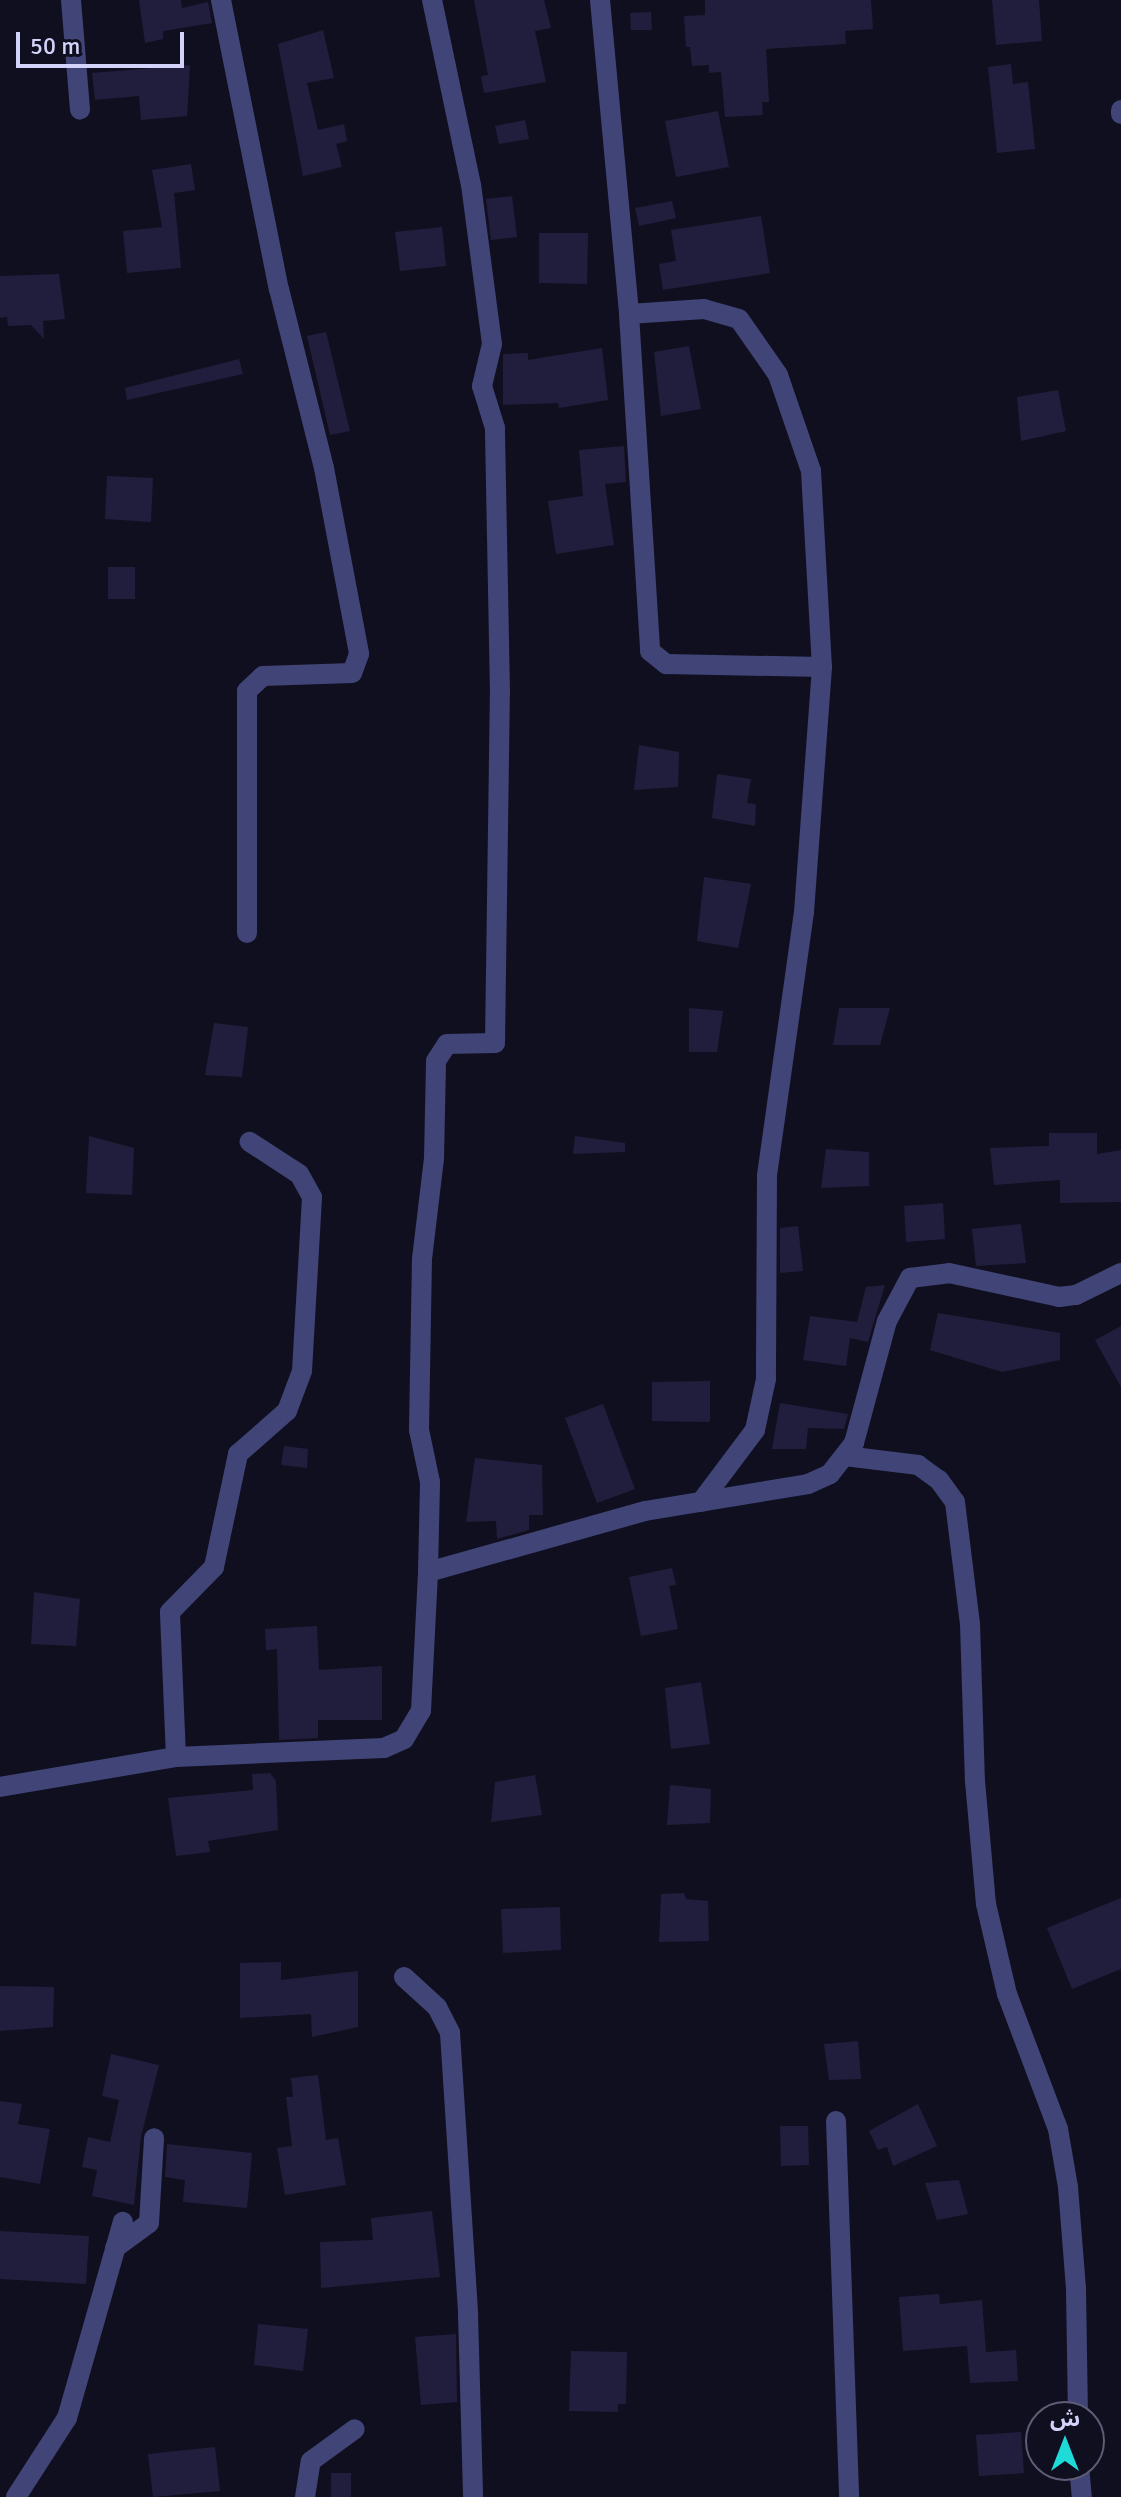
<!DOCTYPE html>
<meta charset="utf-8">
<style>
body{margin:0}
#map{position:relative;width:1121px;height:2497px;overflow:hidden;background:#100f1f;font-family:Signika,"Noto Sans Arabic",sans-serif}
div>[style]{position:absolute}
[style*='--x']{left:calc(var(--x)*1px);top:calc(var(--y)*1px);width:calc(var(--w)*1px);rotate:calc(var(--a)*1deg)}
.building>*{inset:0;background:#211e3d}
.minor>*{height:20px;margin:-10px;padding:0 10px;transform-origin:10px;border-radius:10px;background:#414477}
span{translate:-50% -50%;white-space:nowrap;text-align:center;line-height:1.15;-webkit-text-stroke:8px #100f1f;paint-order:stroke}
.north{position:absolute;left:1025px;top:2401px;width:80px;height:80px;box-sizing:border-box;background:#100f1f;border:2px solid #5e5d76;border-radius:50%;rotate:0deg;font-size:22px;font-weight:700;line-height:32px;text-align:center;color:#d3d3f9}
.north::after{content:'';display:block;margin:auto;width:28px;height:36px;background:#1edad9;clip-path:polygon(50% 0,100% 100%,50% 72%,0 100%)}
.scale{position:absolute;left:16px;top:32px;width:168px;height:36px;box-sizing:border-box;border:4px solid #d3d3f9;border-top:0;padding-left:10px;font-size:24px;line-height:28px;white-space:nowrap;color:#d3d3f9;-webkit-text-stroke:6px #100f1f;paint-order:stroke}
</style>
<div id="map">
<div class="building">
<div style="clip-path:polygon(139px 0,181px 0,182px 8px,208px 2px,212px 23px,163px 31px,163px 39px,145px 43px)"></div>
<div style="clip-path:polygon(474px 0,544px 0,551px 28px,535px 31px,546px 82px,484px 93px,481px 76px,488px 75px)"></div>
<div style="clip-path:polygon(705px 0,871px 0,873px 29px,845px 31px,846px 44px,766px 49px,769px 102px,762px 102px,763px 115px,725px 117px,721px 72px,709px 73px,709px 65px,692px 66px,690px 47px,686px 47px,684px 16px,705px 15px)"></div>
<div style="clip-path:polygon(992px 0,1039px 0,1042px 41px,996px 45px)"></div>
<div style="clip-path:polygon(651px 12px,652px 30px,631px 30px,630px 13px)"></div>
<div style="clip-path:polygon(323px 30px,334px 78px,307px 83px,318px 130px,344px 124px,347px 141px,336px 144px,342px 167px,303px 176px,278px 44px)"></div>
<div style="clip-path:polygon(1011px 64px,1013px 84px,1028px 82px,1035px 149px,997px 153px,988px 67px)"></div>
<div style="clip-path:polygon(190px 65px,187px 116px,141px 120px,139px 96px,95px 100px,92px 73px)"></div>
<div style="clip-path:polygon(718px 111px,729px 167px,676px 177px,665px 121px)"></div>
<div style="clip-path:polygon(525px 120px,529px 139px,499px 144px,495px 126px)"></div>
<div style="clip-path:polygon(191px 164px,195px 190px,174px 193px,181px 268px,127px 273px,123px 231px,162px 227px,152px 170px)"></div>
<div style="clip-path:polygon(512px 196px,517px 237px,491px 240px,486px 199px)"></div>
<div style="clip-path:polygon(672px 201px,676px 218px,639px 226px,635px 208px)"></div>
<div style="clip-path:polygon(761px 216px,770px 273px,663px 290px,659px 264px,676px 261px,671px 230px)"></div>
<div style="clip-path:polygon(442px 227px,446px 266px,400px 271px,395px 232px)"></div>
<div style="clip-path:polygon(539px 233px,588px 233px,587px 284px,539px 283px)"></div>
<div style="clip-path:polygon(59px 274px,65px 319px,43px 321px,44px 339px,31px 325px,8px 326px,7px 317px,0 318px,0 276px)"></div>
<div style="clip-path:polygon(326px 332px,350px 431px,330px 435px,307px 336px)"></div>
<div style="clip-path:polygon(689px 346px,701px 409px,661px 416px,654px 352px)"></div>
<div style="clip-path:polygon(602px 348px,608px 400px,559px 408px,558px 403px,503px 405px,503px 354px,528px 353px,528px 360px)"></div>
<div style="clip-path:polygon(239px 359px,243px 374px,127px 400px,125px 388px)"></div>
<div style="clip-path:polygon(1058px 390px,1066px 431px,1021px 441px,1017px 397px)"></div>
<div style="clip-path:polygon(624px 446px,626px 482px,605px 484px,614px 545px,556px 554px,548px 501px,583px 496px,579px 450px)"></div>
<div style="clip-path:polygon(107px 476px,153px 478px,151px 522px,105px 519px)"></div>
<div style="clip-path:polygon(108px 567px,135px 567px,135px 599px,108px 599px)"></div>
<div style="clip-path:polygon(639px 745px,679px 752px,678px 787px,634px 790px)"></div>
<div style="clip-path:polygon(717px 774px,751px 779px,747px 803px,756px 804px,755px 826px,712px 818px)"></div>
<div style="clip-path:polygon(704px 877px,751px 884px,738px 948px,697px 941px)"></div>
<div style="clip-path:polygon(689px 1008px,723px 1011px,717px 1052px,689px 1052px)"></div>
<div style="clip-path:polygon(839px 1008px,890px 1008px,880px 1045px,833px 1045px)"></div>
<div style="clip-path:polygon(214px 1023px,248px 1027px,242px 1077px,205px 1075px)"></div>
<div style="clip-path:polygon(1049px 1133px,1097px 1133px,1097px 1154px,1121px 1150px,1121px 1202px,1060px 1203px,1060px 1180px,994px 1185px,990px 1148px,1049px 1146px)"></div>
<div style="clip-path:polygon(89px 1136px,134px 1148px,132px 1195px,86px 1193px)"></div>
<div style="clip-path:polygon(575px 1136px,625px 1143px,625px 1152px,573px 1154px)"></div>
<div style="clip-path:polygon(826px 1149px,869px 1152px,869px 1186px,821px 1188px)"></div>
<div style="clip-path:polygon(943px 1203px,945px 1239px,906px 1242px,904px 1206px)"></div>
<div style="clip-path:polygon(1021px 1224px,1026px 1263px,976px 1266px,972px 1229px)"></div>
<div style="clip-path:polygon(798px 1226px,803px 1271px,780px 1273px,780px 1228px)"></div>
<div style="clip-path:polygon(885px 1285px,868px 1342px,850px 1338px,846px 1366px,803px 1360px,810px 1316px,857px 1322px,866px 1287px)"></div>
<div style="clip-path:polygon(938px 1313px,1060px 1333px,1060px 1360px,1002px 1372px,930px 1350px)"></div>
<div style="clip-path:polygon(1121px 1326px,1121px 1387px,1095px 1340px)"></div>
<div style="clip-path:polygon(710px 1381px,710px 1422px,652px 1421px,652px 1382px)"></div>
<div style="clip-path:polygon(780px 1403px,848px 1414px,844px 1429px,808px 1428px,806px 1449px,772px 1449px)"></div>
<div style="clip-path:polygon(603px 1404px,635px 1489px,597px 1503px,565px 1418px)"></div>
<div style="clip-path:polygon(284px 1446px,308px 1449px,307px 1468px,281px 1465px)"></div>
<div style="clip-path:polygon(475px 1458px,542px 1465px,543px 1515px,529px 1515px,529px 1530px,497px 1539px,496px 1521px,466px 1522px)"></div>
<div style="clip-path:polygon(672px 1568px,676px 1585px,669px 1586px,678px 1629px,641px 1636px,629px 1577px)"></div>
<div style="clip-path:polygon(34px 1592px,80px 1599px,76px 1646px,31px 1644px)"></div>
<div style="clip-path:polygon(317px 1626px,319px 1670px,382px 1666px,382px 1720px,318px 1720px,318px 1738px,279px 1740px,277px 1649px,266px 1650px,265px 1629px)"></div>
<div style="clip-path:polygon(701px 1682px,710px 1744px,671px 1749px,665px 1688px)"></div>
<div style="clip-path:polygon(270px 1773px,276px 1781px,278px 1830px,208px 1841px,210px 1852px,176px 1856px,168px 1798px,253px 1790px,252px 1774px)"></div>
<div style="clip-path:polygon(535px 1775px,542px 1815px,491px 1822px,495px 1782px)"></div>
<div style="clip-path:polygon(670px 1785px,711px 1789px,710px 1823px,667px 1825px)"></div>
<div style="clip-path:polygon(684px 1893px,686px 1899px,708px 1901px,709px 1941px,659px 1942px,661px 1894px)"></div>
<div style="clip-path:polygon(1121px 1898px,1121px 1969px,1072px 1989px,1047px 1928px)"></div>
<div style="clip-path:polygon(560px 1907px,561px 1950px,503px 1953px,501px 1909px)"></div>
<div style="clip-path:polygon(281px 1962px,281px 1980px,358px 1971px,358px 2027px,312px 2037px,311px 2014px,240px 2018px,240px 1963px)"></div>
<div style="clip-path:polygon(0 1986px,54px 1987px,53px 2027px,0 2031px)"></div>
<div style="clip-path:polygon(858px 2041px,861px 2079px,829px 2080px,824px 2044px)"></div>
<div style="clip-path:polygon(111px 2054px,159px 2065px,141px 2137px,134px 2205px,92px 2196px,97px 2170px,82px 2167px,88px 2137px,110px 2142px,119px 2100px,102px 2096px)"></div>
<div style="clip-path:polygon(318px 2075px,326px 2140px,338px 2138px,346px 2185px,285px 2195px,277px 2148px,292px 2146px,286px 2097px,293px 2097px,291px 2078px)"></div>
<div style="clip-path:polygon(0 2101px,22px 2104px,18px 2124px,50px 2129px,40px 2184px,0 2177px)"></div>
<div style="clip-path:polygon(918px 2104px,937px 2146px,893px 2166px,887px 2147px,878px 2150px,869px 2131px)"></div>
<div style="clip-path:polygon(780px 2126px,808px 2126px,809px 2165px,781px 2166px)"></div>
<div style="clip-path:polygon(167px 2144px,252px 2153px,247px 2208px,183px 2202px,185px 2180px,165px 2177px)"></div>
<div style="clip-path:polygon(959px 2180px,968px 2214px,937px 2220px,925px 2183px)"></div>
<div style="clip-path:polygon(432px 2211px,440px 2277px,321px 2288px,320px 2242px,373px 2240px,371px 2218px)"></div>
<div style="clip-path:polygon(0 2231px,89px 2236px,86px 2284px,0 2279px)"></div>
<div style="clip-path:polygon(939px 2294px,940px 2304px,982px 2300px,986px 2352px,1016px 2350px,1018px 2381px,970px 2383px,967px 2346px,903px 2351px,899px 2297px)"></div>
<div style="clip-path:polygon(258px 2324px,308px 2329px,303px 2371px,254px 2365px)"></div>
<div style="clip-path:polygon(456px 2334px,457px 2402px,421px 2405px,415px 2337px)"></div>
<div style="clip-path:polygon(571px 2351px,627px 2352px,626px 2404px,618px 2404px,618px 2412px,569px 2411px)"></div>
<div style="clip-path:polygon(1021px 2432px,1024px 2473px,979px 2476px,976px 2435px)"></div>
<div style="clip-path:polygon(215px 2447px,220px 2491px,153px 2497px,148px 2454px)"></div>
<div style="clip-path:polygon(331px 2473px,351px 2473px,351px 2497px,331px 2497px)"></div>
</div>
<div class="minor">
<div style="--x:71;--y:0;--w:110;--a:85.3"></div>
<div style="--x:221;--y:0;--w:295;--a:78.7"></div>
<div style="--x:279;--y:289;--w:185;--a:75.9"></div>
<div style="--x:324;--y:468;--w:189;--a:79.3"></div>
<div style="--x:359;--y:654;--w:20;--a:110"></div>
<div style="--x:352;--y:673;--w:89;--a:178.1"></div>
<div style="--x:263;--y:676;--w:22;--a:137"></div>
<div style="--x:247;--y:691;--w:242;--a:90"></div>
<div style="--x:600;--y:0;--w:315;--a:84.7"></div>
<div style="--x:629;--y:314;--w:75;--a:-3.8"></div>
<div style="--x:704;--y:309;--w:36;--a:16"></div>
<div style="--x:739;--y:319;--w:68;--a:55.1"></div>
<div style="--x:778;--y:375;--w:102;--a:71"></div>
<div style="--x:811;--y:471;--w:196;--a:86.8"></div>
<div style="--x:822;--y:667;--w:246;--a:94.2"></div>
<div style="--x:804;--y:912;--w:266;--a:98"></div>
<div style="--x:767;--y:1175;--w:204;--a:90.3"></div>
<div style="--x:766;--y:1379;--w:52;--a:102.2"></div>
<div style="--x:755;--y:1430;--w:90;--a:126.9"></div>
<div style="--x:1121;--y:110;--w:4;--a:90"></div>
<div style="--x:629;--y:314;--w:338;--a:86.4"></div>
<div style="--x:650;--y:651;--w:21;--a:39"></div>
<div style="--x:666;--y:664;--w:156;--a:1.1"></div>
<div style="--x:845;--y:1456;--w:74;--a:7"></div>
<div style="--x:918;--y:1465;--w:26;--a:36"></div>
<div style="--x:939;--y:1480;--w:27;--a:54"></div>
<div style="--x:955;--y:1502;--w:123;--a:83"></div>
<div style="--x:970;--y:1624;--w:157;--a:88.2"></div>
<div style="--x:975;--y:1781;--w:123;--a:84.9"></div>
<div style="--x:986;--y:1904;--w:92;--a:76.9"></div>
<div style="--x:1007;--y:1994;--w:144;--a:69.3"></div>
<div style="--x:1058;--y:2129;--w:59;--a:80.2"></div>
<div style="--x:1068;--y:2187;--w:102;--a:85.5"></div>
<div style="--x:1076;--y:2289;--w:128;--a:89.1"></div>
<div style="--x:428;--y:1572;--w:90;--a:-88.7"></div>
<div style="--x:430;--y:1482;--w:53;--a:-101.9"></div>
<div style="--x:419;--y:1430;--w:171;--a:-89"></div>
<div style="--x:422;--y:1259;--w:101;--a:-83.2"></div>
<div style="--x:434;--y:1159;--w:98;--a:-88.8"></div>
<div style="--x:436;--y:1061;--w:20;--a:-57"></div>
<div style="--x:447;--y:1044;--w:48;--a:-1.2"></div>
<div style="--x:495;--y:1043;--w:350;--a:-89.2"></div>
<div style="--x:500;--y:693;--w:265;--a:-91.1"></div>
<div style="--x:495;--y:428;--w:44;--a:-107.2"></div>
<div style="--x:482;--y:386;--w:43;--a:-76.6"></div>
<div style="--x:492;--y:344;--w:160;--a:-97.5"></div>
<div style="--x:471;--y:185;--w:189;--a:-101.9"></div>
<div style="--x:176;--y:1757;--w:145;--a:-92.4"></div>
<div style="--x:170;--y:1612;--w:63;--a:-45.6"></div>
<div style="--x:214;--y:1567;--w:116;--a:-78"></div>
<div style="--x:238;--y:1454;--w:65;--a:-41.3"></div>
<div style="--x:287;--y:1411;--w:43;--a:-69.4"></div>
<div style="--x:302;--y:1371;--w:174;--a:-86.7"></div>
<div style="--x:312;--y:1197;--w:26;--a:-119"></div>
<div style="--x:299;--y:1174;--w:59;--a:-146.9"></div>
<div style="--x:0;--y:1787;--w:179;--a:-9.7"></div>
<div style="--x:176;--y:1757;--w:208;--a:-2.5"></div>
<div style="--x:384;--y:1748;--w:22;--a:-24"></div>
<div style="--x:404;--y:1739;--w:33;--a:-59"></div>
<div style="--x:421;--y:1711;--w:139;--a:-87.1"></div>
<div style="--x:428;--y:1572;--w:225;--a:-15.7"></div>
<div style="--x:645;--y:1511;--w:165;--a:-9.4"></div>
<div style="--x:808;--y:1484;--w:24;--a:-24"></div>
<div style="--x:830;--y:1474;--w:39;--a:-52"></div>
<div style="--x:854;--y:1443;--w:126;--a:-74.9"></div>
<div style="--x:887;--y:1321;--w:49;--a:-61.9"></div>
<div style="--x:910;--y:1278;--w:39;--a:-7"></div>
<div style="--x:949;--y:1273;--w:113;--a:12.3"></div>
<div style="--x:1059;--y:1297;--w:17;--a:-7"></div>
<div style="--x:1076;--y:1295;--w:50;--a:-26.1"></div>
<div style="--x:404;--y:1977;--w:45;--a:42.3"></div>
<div style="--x:437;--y:2007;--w:29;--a:63"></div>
<div style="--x:450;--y:2033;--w:282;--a:86.3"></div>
<div style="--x:468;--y:2314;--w:183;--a:88.4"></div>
<div style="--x:836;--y:2121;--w:376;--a:88"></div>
<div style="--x:115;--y:2248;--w:42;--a:-36.3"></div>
<div style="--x:149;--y:2223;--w:85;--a:-86.6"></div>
<div style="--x:1079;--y:2465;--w:32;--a:85"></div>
<div style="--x:16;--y:2497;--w:94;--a:-57.2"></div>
<div style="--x:67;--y:2418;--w:204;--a:-74.1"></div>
<div style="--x:305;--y:2497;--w:36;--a:-81"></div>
<div style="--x:311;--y:2461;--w:54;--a:-36"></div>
</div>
<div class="north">ش</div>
<div class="scale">50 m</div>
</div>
